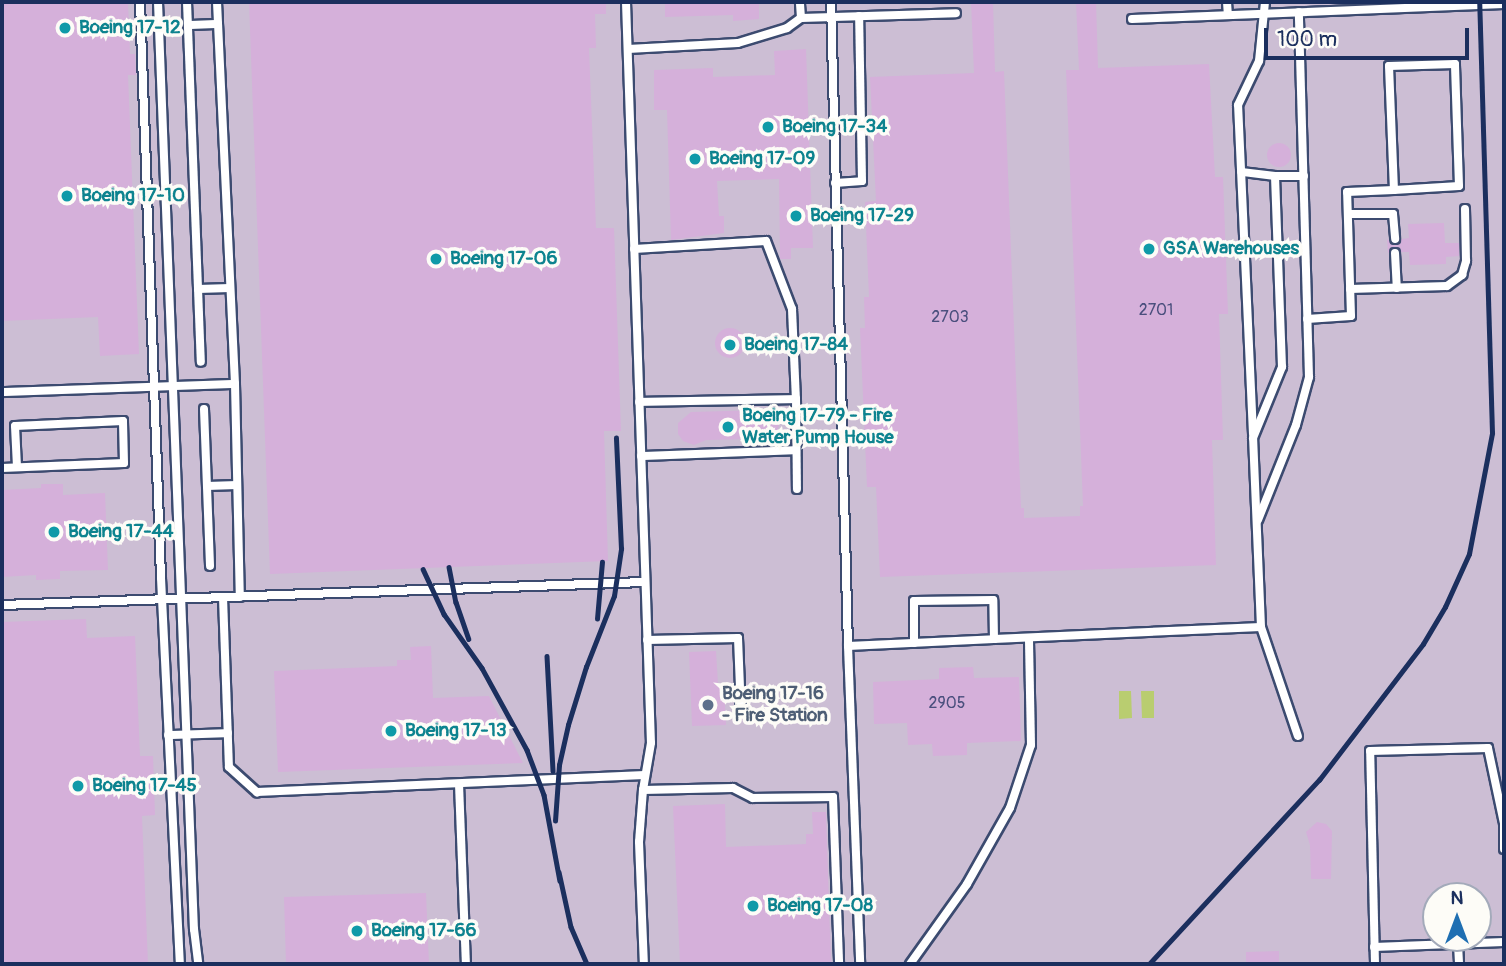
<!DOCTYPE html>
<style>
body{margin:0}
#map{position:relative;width:1506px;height:966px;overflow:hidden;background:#f5ebd6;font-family:Pangolin,sans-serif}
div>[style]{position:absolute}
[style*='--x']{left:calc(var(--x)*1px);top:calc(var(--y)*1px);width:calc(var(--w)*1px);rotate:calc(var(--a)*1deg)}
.industrial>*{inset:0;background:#ccbed4}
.green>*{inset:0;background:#b9cd70}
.building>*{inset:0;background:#d5b0da}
.round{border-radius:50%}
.roads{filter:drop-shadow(2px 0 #3c4b70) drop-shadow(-2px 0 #3c4b70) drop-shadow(0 2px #3c4b70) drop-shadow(0 -2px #3c4b70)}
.service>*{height:8px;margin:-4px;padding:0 4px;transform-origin:4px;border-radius:4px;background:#fff}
.rail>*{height:4.5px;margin:-2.25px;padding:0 2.25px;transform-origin:2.25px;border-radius:2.25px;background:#1b2f5e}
.dots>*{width:19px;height:19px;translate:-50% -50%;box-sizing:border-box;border:4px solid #fdfcf7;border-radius:50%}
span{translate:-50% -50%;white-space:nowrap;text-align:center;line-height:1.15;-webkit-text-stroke:7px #fdfcf7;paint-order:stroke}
.number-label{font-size:16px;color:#4a4f7d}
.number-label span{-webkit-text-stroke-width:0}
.culture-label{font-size:19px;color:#0d838f;font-weight:700}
.left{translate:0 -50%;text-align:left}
.service-label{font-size:19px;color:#4e5e75;font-weight:700}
.frame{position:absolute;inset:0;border:4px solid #1b2f5e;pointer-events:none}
.north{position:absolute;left:1422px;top:882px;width:70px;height:70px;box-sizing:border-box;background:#fdfcf7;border:2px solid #a3aaba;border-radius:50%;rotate:0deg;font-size:19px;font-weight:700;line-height:28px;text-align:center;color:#1b2f5e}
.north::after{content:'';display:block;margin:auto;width:24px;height:32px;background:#1f6fb2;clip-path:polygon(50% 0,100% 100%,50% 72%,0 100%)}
.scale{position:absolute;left:1264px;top:28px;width:205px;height:32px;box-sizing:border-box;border:4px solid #1b2f5e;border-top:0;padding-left:9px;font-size:21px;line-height:24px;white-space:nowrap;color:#1b2f5e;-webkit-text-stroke:5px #fdfcf7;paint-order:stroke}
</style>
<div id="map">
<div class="industrial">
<div style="clip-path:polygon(evenodd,2px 2px,1504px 2px,1504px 964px,2px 964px,2px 2px,1436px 896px,1478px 896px,1478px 938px,1436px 938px,1436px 896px)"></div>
</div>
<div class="green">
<div style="clip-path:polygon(1119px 691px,1131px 691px,1132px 718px,1119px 719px)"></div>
<div style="clip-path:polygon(1141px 691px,1154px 691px,1154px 718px,1142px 718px)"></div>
</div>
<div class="building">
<div style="clip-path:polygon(2px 2px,128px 2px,130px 54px,135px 54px,136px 75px,128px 75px,139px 354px,100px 356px,98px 317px,2px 321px)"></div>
<div style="clip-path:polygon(249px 2px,606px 2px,606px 14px,595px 14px,596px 48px,589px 48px,596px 228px,614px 228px,621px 431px,604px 431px,608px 561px,270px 574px)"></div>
<div style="clip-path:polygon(665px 2px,759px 2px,759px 19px,733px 21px,733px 15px,665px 17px)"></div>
<div style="clip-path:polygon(971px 2px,993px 2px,995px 72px,1004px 71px,1021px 508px,1024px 508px,1024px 518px,1080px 516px,1080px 506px,1083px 506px,1066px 70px,1079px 70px,1076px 2px,1096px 2px,1098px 68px,1209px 64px,1215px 177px,1223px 177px,1228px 314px,1219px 314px,1223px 440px,1212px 440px,1216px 565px,880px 577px,876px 487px,867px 487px,860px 328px,865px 328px,864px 297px,869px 297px,865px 202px,876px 201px,870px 77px,974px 73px)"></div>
<div style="clip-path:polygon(806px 49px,813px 248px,791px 248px,791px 259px,780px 259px,779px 179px,717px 181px,719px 216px,724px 216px,724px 233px,671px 240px,667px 110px,654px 110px,654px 70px,713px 68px,713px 77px,775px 75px,774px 51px)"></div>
<div class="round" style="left:1267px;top:143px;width:24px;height:24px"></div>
<div style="clip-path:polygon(1444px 223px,1445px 243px,1459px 243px,1459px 256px,1446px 257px,1446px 264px,1410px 265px,1409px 252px,1401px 252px,1395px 247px,1388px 253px,1387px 239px,1395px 246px,1402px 239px,1409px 238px,1408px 224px)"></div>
<div class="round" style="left:715px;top:328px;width:30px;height:30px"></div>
<div style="clip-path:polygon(765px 410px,775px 416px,779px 426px,775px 437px,765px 442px,752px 439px,706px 440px,694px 445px,683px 441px,678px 434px,678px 423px,691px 412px)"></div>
<div style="clip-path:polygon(41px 484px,63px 484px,63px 495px,105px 493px,108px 570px,60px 571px,60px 579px,36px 580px,36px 575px,2px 577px,2px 490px,41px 488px)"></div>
<div style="clip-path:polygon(86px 619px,87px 638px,135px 636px,140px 756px,153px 756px,155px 815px,142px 816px,148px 964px,2px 964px,2px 622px)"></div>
<div style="clip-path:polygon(431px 646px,433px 698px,489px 696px,523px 763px,278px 772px,274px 671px,397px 666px,397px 660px,411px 660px,410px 647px)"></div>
<div style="clip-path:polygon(716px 651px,718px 684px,724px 684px,726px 725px,692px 726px,689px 652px)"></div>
<div style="clip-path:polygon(973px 667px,974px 678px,1019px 677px,1021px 741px,967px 743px,967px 755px,933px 756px,932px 744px,908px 745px,907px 723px,874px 724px,873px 682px,939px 679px,939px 668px)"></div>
<div style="clip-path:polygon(725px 804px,726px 847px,806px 844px,806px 834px,813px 834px,812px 812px,826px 812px,831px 964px,680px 964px,673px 806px)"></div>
<div style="clip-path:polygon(1317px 822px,1326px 824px,1332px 831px,1331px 879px,1311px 879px,1310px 845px,1306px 832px)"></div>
<div style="clip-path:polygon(426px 893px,429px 964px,286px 964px,284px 897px)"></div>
<div style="clip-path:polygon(1279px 951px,1279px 964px,1246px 964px,1246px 952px)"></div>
</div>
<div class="roads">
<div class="service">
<div style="--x:140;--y:2;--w:576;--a:87.91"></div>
<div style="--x:161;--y:578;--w:386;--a:87.2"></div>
<div style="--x:158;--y:2;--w:928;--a:87.78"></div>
<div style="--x:194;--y:929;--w:35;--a:83"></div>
<div style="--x:187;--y:2;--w:360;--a:87.8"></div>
<div style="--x:217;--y:2;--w:382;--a:87.3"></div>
<div style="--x:235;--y:384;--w:213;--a:88.7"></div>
<div style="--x:626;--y:2;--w:741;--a:88.07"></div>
<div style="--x:651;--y:743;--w:48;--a:99.7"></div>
<div style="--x:643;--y:790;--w:52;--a:94.4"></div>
<div style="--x:639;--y:842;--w:122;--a:87.7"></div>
<div style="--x:831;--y:2;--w:644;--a:88.49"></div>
<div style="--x:848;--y:646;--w:146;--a:-2.7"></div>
<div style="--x:994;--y:639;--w:39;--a:-91"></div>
<div style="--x:993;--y:600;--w:79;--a:179.3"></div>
<div style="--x:914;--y:601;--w:42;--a:90"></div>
<div style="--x:1227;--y:2;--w:13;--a:86"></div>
<div style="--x:801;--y:18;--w:155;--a:-1.8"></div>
<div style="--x:1132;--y:19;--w:372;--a:-2.3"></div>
<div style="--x:188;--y:25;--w:30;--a:-2"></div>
<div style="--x:628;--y:49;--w:110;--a:-3.1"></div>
<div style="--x:738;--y:43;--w:51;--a:-17"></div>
<div style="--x:787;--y:28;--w:17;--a:-36"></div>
<div style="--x:801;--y:18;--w:16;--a:-94"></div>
<div style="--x:1275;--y:176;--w:29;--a:0"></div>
<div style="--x:835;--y:183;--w:27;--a:-4"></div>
<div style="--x:862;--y:181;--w:165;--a:-91"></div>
<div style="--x:1348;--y:214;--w:45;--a:0"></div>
<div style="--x:1393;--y:214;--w:25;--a:85"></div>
<div style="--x:634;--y:249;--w:132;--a:-3.5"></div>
<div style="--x:766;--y:241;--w:73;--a:69.1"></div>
<div style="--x:792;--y:309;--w:90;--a:87.5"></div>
<div style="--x:796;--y:399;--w:157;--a:178.9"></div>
<div style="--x:1395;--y:253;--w:35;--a:87"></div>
<div style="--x:198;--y:289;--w:32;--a:-2"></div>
<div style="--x:1350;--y:289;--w:97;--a:-1.8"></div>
<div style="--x:1447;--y:286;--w:19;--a:-36"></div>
<div style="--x:1462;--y:275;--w:15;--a:-74"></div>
<div style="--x:1466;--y:261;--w:52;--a:-91.1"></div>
<div style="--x:1307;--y:319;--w:44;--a:-3.9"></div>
<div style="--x:1351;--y:316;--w:124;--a:-91.8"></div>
<div style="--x:1347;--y:192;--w:47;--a:-2.4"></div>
<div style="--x:1394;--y:190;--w:65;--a:-3.5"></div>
<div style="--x:1459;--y:186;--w:122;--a:-91.9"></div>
<div style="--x:1455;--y:64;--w:66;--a:178.3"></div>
<div style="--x:1389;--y:66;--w:124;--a:87.7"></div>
<div style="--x:2;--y:392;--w:233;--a:-2"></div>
<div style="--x:796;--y:399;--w:90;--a:89.4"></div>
<div style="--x:204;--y:409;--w:157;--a:87.8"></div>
<div style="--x:1253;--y:434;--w:329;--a:-92.6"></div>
<div style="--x:1238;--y:105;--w:49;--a:-64.5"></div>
<div style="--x:1259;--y:61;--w:59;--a:-84.2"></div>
<div style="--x:641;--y:456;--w:155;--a:-2.2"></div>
<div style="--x:2;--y:468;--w:122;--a:-2.3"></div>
<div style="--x:124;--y:463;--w:42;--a:-91.4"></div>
<div style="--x:123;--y:421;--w:108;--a:177.3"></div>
<div style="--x:15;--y:426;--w:41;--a:87.2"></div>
<div style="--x:207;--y:486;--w:30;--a:-2"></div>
<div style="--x:1258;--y:520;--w:102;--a:-68.2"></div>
<div style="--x:1296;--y:425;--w:50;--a:-74.8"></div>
<div style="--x:1309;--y:377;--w:365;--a:-91.6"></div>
<div style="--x:223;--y:597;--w:170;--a:88"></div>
<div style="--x:229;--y:767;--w:38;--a:42"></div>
<div style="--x:257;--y:792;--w:388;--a:-2.5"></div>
<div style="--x:2;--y:605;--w:643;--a:-2.05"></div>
<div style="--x:1261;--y:627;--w:115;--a:71.3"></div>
<div style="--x:994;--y:639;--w:267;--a:-2.6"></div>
<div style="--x:1261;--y:627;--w:189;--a:-92.4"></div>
<div style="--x:1253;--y:438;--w:77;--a:-67.8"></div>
<div style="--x:1282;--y:367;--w:191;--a:-92.1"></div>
<div style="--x:1275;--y:176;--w:34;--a:-173"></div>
<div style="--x:647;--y:640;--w:91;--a:-1.3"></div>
<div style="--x:738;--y:638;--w:74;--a:87.7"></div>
<div style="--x:848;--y:646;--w:318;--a:87.8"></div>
<div style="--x:168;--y:735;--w:60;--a:-1.9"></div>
<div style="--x:459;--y:784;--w:180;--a:87.8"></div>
<div style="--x:643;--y:790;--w:90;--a:-1.3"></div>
<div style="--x:733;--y:788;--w:22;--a:27"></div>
<div style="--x:753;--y:798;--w:80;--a:-0.7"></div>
<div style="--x:833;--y:797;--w:167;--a:87.9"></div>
<div style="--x:1458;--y:944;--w:20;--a:87"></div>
<div style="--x:1374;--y:947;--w:130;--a:-2.2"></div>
<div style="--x:910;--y:964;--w:98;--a:-54.5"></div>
<div style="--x:967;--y:884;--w:87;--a:-60.5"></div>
<div style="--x:1010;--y:808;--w:66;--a:-71.6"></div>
<div style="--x:1031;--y:745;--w:107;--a:-91.1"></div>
<div style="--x:1375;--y:964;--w:213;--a:-91.3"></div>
<div style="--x:1370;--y:751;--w:118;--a:-1.5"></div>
<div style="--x:1488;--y:748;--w:77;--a:78"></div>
<div style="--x:1504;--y:823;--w:26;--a:90"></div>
</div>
</div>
<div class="rail">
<div style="--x:449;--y:567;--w:36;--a:79"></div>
<div style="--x:456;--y:602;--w:39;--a:71"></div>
<div style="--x:423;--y:569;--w:50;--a:65"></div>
<div style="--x:444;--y:614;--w:66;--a:54.9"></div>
<div style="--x:482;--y:668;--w:94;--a:61.2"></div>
<div style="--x:527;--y:750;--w:48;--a:69.3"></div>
<div style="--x:544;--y:795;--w:87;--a:79.5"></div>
<div style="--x:597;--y:619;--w:57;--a:-85"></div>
<div style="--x:547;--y:656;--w:115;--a:87"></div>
<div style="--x:555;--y:821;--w:56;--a:-85.9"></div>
<div style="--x:559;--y:765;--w:41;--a:-77.3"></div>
<div style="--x:568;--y:725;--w:61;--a:-72.8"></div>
<div style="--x:586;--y:667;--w:76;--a:-68.5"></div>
<div style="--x:614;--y:596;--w:48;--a:-81.5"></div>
<div style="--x:621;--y:549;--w:111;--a:-92.6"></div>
<div style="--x:559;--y:872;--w:56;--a:77.7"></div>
<div style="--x:571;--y:927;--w:40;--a:66.6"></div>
<div style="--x:1149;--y:964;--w:251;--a:-47.3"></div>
<div style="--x:1319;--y:780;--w:171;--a:-52.6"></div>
<div style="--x:1423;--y:644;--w:43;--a:-59.3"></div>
<div style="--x:1445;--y:607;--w:58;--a:-65.6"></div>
<div style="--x:1469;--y:554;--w:123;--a:-79.2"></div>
<div style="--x:1492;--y:433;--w:431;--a:-91.7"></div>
</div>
<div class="dots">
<div style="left:65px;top:28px;background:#0f9aa8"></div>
<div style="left:768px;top:127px;background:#0f9aa8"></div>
<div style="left:695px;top:159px;background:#0f9aa8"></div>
<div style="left:67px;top:196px;background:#0f9aa8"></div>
<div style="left:796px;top:216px;background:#0f9aa8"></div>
<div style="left:1149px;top:249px;background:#0f9aa8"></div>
<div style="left:436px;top:259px;background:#0f9aa8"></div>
<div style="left:730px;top:345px;background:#0f9aa8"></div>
<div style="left:728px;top:427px;background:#0f9aa8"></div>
<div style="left:54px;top:532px;background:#0f9aa8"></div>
<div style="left:708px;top:705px;background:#5c6f8a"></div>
<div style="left:391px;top:731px;background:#0f9aa8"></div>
<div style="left:78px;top:786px;background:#0f9aa8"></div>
<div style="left:753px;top:906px;background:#0f9aa8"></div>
<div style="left:357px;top:931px;background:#0f9aa8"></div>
</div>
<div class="number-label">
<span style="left:1156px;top:310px">2701</span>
<span style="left:950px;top:317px">2703</span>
<span style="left:947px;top:703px">2905</span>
</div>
<div class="culture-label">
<span class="left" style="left:79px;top:28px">Boeing 17-12</span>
<span class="left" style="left:782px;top:127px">Boeing 17-34</span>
<span class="left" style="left:709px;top:159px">Boeing 17-09</span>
<span class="left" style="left:81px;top:196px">Boeing 17-10</span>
<span class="left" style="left:810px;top:216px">Boeing 17-29</span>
<span class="left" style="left:1163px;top:249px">GSA Warehouses</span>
<span class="left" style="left:450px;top:259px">Boeing 17-06</span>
<span class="left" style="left:744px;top:345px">Boeing 17-84</span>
<span class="left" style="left:742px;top:427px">Boeing 17-79 - Fire<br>Water Pump House</span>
<span class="left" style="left:68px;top:532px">Boeing 17-44</span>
<span class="left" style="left:405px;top:731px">Boeing 17-13</span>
<span class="left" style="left:92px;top:786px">Boeing 17-45</span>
<span class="left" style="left:767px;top:906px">Boeing 17-08</span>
<span class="left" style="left:371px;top:931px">Boeing 17-66</span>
</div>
<div class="service-label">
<span class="left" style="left:722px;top:705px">Boeing 17-16<br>- Fire Station</span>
</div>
<div class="frame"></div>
<div class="north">N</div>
<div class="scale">100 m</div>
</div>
